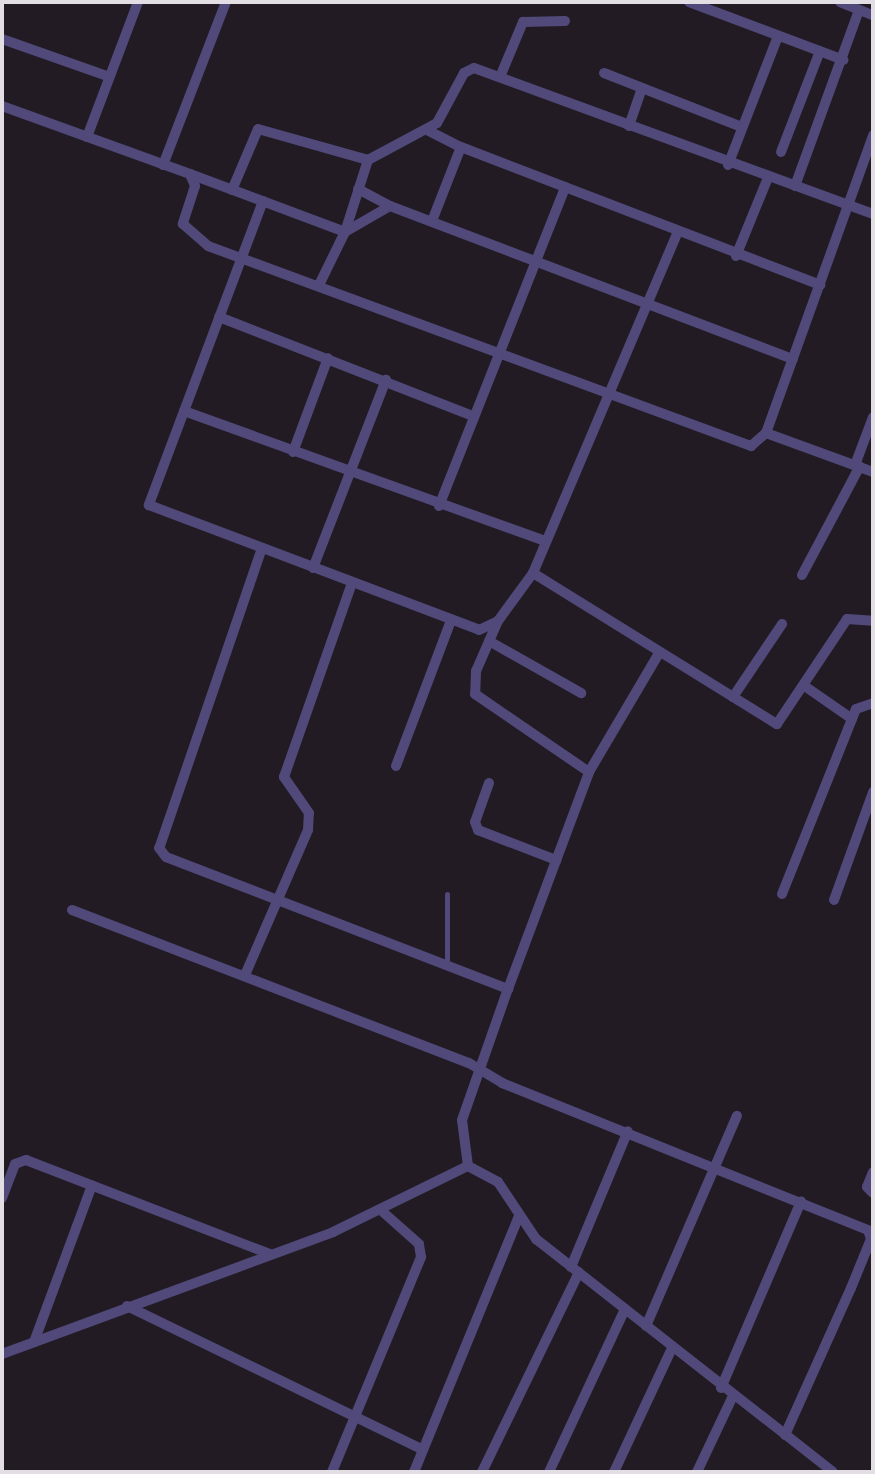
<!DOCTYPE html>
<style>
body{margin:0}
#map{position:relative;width:875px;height:1474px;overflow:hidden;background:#221b23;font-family:"Archivo Narrow",sans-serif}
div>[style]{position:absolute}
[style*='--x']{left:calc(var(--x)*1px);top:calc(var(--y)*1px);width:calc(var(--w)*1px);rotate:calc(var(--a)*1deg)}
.lane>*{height:5px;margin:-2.5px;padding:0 2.5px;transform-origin:2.5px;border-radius:2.5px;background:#50497a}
.street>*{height:10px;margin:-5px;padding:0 5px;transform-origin:5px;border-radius:5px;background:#50497a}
span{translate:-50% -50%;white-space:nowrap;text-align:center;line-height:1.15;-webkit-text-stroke:6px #0a070a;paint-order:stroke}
.frame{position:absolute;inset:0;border:4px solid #e3dee4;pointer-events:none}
</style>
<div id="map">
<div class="lane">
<div style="--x:447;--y:894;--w:72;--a:90"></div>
</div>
<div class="street">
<div style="--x:689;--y:2;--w:165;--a:20.6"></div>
<div style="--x:840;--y:2;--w:35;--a:22"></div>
<div style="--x:2;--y:39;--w:114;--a:19.4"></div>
<div style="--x:604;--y:73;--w:148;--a:21.4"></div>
<div style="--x:500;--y:77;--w:60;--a:-67.3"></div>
<div style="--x:523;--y:22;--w:42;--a:-1.4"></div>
<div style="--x:2;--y:106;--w:200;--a:19.9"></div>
<div style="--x:190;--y:174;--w:13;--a:67"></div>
<div style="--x:195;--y:186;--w:40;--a:108"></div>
<div style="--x:183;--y:224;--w:33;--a:41"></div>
<div style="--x:208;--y:246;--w:579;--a:20.22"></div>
<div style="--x:751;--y:446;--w:20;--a:-41"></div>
<div style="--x:766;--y:433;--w:317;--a:-70.2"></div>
<div style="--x:629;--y:126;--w:40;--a:-71.1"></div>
<div style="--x:427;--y:130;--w:38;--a:27"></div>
<div style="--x:87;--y:137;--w:144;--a:-69.3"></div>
<div style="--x:781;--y:152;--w:108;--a:-68.9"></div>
<div style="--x:163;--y:165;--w:175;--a:-68.9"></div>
<div style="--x:728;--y:165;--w:138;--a:-68.8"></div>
<div style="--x:190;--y:174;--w:165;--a:20.5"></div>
<div style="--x:345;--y:232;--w:52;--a:-30"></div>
<div style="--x:390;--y:206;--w:431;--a:20.8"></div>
<div style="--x:795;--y:186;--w:187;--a:-70"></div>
<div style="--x:358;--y:189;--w:36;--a:28"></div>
<div style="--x:232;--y:190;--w:66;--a:-66.9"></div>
<div style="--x:258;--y:129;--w:114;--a:15.7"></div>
<div style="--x:368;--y:160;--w:78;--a:-28.2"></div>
<div style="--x:437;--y:123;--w:57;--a:-61.6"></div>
<div style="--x:464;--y:73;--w:11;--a:-27"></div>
<div style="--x:474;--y:68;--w:425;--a:20.1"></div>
<div style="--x:263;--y:201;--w:325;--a:110.6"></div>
<div style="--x:149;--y:505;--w:353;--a:20.7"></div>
<div style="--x:479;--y:630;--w:21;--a:-25"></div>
<div style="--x:498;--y:621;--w:59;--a:-53.9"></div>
<div style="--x:533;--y:573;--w:369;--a:-67"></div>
<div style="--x:432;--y:221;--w:79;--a:-68.6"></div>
<div style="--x:461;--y:147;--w:385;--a:21"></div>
<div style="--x:736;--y:256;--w:82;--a:-67.8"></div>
<div style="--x:319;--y:285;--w:59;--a:-63.9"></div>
<div style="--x:345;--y:232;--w:76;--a:-72.3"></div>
<div style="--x:219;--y:317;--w:270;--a:21.3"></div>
<div style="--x:184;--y:411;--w:384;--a:19.8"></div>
<div style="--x:766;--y:433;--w:114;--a:20"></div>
<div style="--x:293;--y:452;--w:100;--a:-69.6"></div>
<div style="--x:855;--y:465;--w:51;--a:-69.4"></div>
<div style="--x:439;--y:506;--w:343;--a:-68.4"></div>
<div style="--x:262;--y:548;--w:317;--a:108.9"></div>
<div style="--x:159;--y:848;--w:11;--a:52"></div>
<div style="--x:166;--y:857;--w:367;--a:21.1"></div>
<div style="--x:313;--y:568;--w:202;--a:-68.8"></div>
<div style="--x:533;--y:573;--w:287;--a:31.8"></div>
<div style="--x:777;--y:724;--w:126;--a:-56.3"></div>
<div style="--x:847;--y:619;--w:26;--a:4"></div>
<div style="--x:802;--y:575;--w:123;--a:-62"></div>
<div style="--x:497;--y:623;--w:52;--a:113.6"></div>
<div style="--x:476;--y:671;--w:23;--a:92"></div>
<div style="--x:475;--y:694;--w:138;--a:34.4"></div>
<div style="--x:489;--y:641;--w:106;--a:29.5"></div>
<div style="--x:806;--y:687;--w:56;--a:34.8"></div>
<div style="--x:733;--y:697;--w:88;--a:-56.1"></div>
<div style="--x:396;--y:766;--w:153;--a:-69.3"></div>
<div style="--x:489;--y:783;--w:41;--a:109.7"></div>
<div style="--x:475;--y:822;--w:9;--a:69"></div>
<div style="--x:478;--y:830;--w:84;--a:21"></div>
<div style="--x:782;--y:894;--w:199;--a:-68.2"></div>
<div style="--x:856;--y:709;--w:18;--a:-19"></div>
<div style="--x:834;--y:900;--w:115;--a:-70.1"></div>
<div style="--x:72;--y:910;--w:425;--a:21.1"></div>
<div style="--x:469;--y:1063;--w:39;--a:31"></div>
<div style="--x:502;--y:1083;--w:394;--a:21.9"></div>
<div style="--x:868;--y:1230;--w:9;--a:72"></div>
<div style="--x:871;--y:1239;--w:53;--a:112.2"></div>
<div style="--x:851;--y:1288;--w:161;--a:114.2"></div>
<div style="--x:245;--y:975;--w:158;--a:-66.5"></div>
<div style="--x:308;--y:830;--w:17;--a:-87"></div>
<div style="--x:309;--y:813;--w:44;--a:-124.8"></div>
<div style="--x:284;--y:777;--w:206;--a:-70.7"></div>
<div style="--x:468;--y:1166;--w:46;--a:-97.4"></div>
<div style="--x:462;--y:1120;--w:139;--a:-70.7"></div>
<div style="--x:508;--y:989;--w:232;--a:-69.5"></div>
<div style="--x:589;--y:772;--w:138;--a:-59.5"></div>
<div style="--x:873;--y:1172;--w:16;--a:112"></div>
<div style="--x:867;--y:1187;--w:8;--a:45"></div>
<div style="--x:2;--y:1198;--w:36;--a:-69"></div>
<div style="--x:15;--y:1164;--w:12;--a:-20"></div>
<div style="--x:26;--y:1160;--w:261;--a:21.1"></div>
<div style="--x:571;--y:1267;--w:147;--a:-67.3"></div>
<div style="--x:127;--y:1306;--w:329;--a:25.9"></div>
<div style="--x:646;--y:1326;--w:229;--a:-66.6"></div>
<div style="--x:34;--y:1342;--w:167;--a:-69.7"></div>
<div style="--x:2;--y:1354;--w:353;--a:-20.2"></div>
<div style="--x:333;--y:1232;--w:150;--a:-26.1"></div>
<div style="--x:468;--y:1166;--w:34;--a:28"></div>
<div style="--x:498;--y:1182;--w:69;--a:56.3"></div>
<div style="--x:536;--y:1239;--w:377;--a:38.1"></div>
<div style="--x:721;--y:1388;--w:203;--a:-66.8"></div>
<div style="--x:332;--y:1472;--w:233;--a:-67.5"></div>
<div style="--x:421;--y:1257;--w:13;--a:-99"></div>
<div style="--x:419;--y:1244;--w:48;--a:-138.4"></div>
<div style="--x:414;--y:1472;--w:277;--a:-67.7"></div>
<div style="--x:482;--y:1472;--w:222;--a:-64.1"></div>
<div style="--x:549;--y:1472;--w:180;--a:-65"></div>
<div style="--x:614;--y:1472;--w:137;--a:-64.9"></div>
<div style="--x:697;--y:1472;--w:82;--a:-64.7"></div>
</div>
<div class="frame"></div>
</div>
